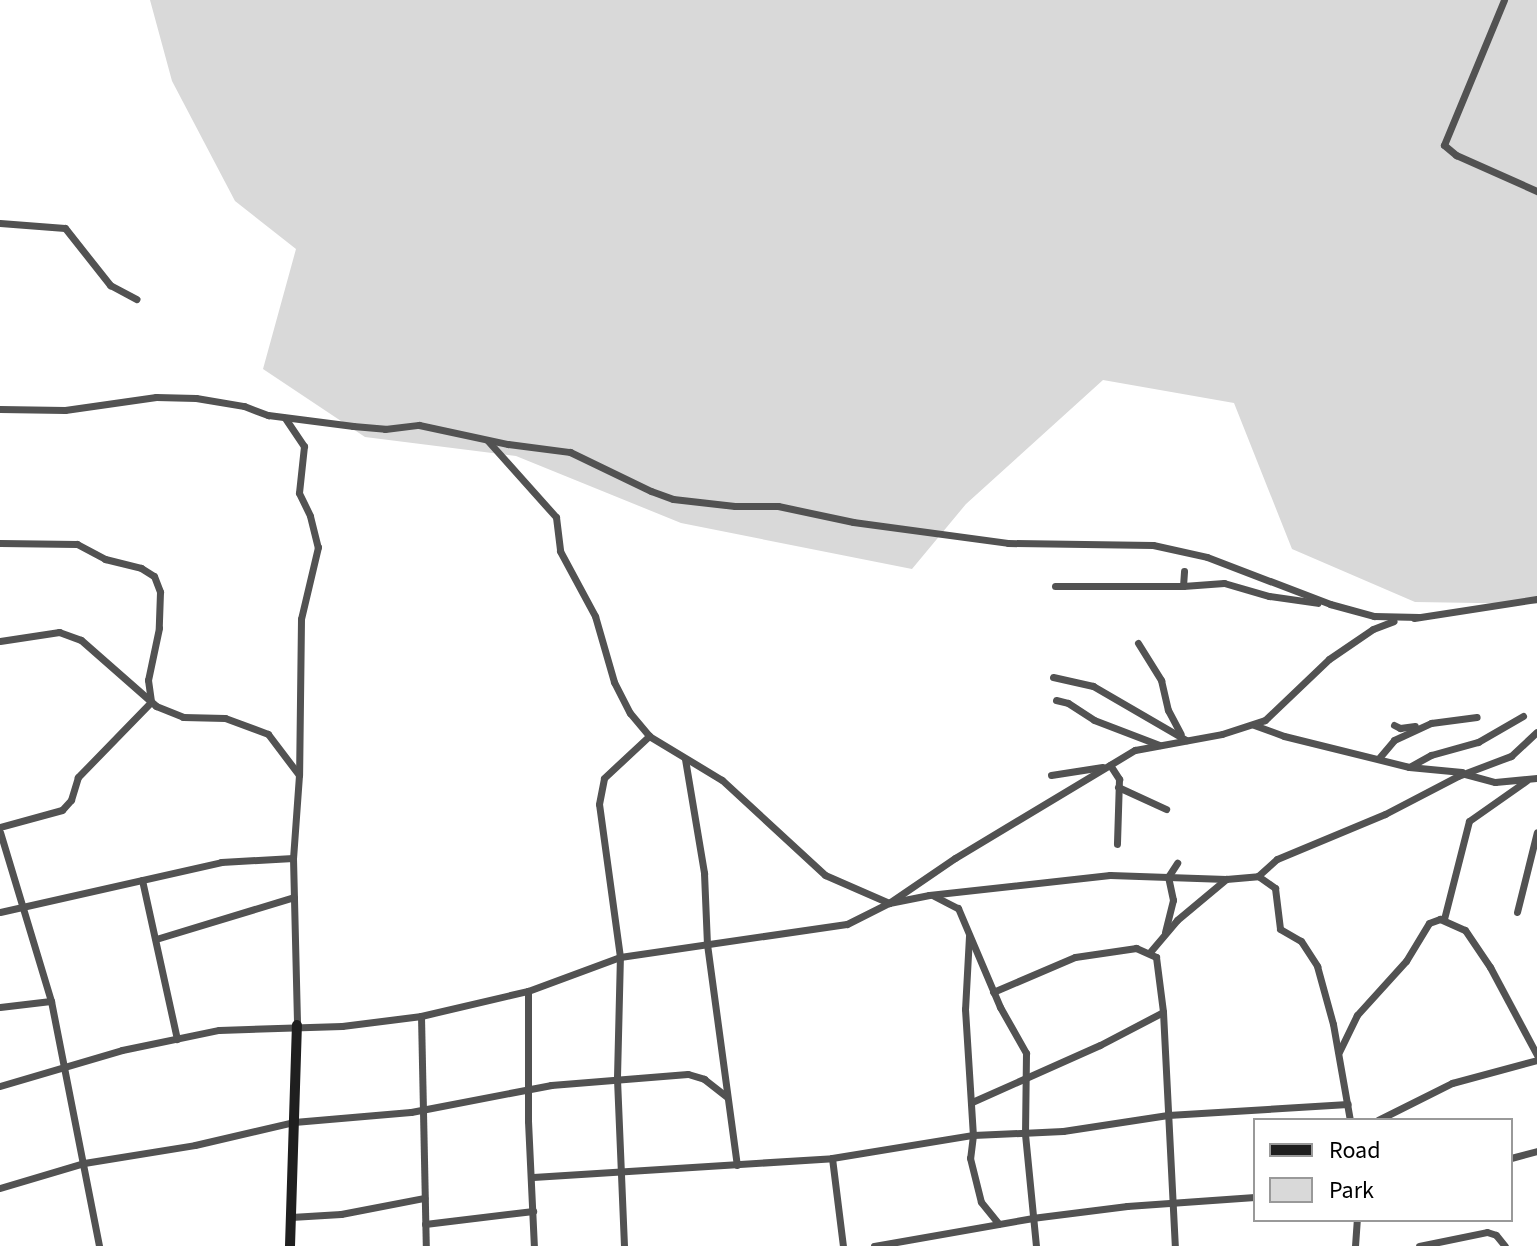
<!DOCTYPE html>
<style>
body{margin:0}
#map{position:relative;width:1537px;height:1246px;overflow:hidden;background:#fff;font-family:"Source Sans 3",sans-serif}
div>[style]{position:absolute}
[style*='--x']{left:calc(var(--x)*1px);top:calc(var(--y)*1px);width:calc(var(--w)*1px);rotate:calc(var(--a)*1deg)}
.green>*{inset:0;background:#d9d9d9}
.street>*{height:7px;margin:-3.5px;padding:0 3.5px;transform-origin:3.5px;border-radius:3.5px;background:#525252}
.secondary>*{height:10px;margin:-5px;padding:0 5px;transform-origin:5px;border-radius:5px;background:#1f1f1f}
span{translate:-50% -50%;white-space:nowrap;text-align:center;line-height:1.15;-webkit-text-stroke:6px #fff;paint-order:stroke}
.legend{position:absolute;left:1253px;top:1118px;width:260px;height:104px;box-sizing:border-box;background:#fff;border:2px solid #999;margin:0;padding:10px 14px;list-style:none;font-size:24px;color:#000}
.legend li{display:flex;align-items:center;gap:16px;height:40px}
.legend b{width:40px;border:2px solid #999}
</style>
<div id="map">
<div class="green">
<div style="clip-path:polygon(150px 0,1537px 0,1537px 604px,1415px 602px,1292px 549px,1234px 403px,1103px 380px,966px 504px,912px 569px,681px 523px,516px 456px,365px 437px,263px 369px,296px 249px,235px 201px,172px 81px)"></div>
</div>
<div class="street">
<div style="--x:1504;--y:0;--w:157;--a:112.5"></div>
<div style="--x:1444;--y:145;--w:16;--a:40"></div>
<div style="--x:1456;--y:155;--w:89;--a:24"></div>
<div style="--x:0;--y:223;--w:65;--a:4.4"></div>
<div style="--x:65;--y:228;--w:73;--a:51.7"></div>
<div style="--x:110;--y:285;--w:30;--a:28"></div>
<div style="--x:0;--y:409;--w:65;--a:0.9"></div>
<div style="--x:65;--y:410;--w:92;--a:-8.1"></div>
<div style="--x:156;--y:397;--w:40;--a:1.4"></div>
<div style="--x:196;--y:398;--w:49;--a:9.5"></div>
<div style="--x:244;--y:406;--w:26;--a:21"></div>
<div style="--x:268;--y:415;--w:86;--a:7.4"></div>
<div style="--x:353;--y:426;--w:32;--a:5"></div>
<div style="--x:385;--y:429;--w:34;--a:-7"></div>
<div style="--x:419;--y:425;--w:91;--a:12.1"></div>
<div style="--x:508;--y:444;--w:63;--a:7.4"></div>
<div style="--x:570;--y:452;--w:90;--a:25.7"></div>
<div style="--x:651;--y:491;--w:23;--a:20"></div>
<div style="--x:673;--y:499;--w:62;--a:6.4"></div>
<div style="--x:735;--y:506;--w:43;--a:0"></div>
<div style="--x:778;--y:506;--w:77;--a:12"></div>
<div style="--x:853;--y:522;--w:156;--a:7.7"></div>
<div style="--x:1008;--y:543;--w:145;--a:0.8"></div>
<div style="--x:1153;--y:545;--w:55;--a:12.5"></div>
<div style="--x:1207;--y:557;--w:132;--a:20.9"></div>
<div style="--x:1330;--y:604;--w:46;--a:15.3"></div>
<div style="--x:1374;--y:616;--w:45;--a:1.3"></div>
<div style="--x:285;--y:418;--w:34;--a:56"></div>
<div style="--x:304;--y:446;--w:47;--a:96.1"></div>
<div style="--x:299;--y:493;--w:25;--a:64"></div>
<div style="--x:310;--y:516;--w:32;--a:76"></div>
<div style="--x:318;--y:547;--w:74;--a:103.3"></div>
<div style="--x:301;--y:619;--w:156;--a:90.7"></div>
<div style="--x:299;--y:775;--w:83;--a:94.1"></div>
<div style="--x:293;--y:858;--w:167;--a:88.6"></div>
<div style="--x:488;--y:441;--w:102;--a:48.2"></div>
<div style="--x:556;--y:517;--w:34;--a:83"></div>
<div style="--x:560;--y:551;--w:74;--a:61.7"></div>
<div style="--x:595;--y:616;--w:69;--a:73.9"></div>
<div style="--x:614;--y:682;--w:35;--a:63"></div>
<div style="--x:630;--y:713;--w:30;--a:50"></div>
<div style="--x:649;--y:736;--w:85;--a:31.1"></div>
<div style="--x:722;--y:780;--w:140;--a:42.7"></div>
<div style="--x:825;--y:875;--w:70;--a:23.6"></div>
<div style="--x:889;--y:903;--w:80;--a:-34.3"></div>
<div style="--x:955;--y:858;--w:210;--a:-31"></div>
<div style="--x:1135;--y:750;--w:88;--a:-10.4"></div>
<div style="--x:1222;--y:734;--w:45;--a:-18"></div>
<div style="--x:1265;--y:720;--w:88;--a:-43.6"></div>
<div style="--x:1329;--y:659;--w:53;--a:-34.3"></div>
<div style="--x:1373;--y:629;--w:22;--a:-21"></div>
<div style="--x:0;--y:543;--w:77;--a:0.7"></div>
<div style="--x:77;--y:544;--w:32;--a:28"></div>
<div style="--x:105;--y:559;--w:37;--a:14"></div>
<div style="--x:141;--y:568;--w:15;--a:32"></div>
<div style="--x:154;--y:576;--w:17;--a:69"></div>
<div style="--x:160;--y:592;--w:36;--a:92"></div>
<div style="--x:159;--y:628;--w:53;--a:101.9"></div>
<div style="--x:148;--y:680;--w:22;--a:82"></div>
<div style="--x:151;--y:702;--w:105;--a:134.2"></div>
<div style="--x:78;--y:777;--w:24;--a:107"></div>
<div style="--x:71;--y:800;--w:13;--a:132"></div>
<div style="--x:62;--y:810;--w:64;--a:164.7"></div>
<div style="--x:1055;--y:586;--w:128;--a:0"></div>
<div style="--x:1183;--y:586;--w:15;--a:-86"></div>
<div style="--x:1183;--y:586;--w:41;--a:-4.2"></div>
<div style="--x:1224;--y:583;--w:47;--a:16.1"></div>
<div style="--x:1269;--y:596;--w:49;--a:8.1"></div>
<div style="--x:1414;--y:618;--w:124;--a:-8.8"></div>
<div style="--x:0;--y:641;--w:60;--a:-8.7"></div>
<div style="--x:59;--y:632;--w:23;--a:20"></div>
<div style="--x:81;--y:640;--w:100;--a:41.3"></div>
<div style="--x:156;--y:706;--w:29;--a:22"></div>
<div style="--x:183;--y:717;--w:42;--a:1.4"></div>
<div style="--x:225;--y:718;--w:46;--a:20.4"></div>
<div style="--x:268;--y:734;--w:51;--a:52.9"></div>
<div style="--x:1138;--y:643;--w:44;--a:58.1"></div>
<div style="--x:1161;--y:680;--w:31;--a:77"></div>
<div style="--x:1168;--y:710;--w:27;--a:62"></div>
<div style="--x:1053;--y:677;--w:41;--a:12.7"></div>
<div style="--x:1093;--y:686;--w:108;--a:30.1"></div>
<div style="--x:1056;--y:700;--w:12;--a:14"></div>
<div style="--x:1068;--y:703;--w:31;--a:33"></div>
<div style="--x:1094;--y:720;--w:70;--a:21"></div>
<div style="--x:1254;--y:725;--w:32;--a:20"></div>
<div style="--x:1284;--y:736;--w:129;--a:13.9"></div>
<div style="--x:1409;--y:767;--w:53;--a:5.4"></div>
<div style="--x:1394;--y:725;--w:7;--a:27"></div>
<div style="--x:1400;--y:728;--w:15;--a:-8"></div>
<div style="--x:1379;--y:758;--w:23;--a:-50"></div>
<div style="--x:1394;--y:740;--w:41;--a:-24.7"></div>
<div style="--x:1431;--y:723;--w:46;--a:-7.4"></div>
<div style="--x:685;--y:759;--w:116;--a:80.5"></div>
<div style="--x:704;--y:873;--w:71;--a:87.6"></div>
<div style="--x:707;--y:944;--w:223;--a:82.3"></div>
<div style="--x:1110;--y:765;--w:17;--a:57"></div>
<div style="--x:1119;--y:779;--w:65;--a:91.8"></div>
<div style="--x:1411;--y:766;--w:23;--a:-29"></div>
<div style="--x:1431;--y:755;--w:49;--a:-15.5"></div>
<div style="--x:1478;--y:742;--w:52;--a:-30"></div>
<div style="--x:1465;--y:774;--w:31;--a:15"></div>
<div style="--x:1495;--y:782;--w:42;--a:-5.4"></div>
<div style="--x:1051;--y:775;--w:52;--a:-8.9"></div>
<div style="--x:1118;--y:787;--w:53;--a:24.6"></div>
<div style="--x:0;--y:832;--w:177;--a:73.2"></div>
<div style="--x:51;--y:1001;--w:250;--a:78.9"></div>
<div style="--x:1258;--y:876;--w:21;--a:35"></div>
<div style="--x:1275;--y:888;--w:41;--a:83"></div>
<div style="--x:1280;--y:929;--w:24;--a:30"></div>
<div style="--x:1301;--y:941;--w:30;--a:57"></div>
<div style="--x:1317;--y:966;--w:60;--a:74.6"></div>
<div style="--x:1333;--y:1024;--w:97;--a:80"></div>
<div style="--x:142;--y:880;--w:163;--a:77.6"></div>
<div style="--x:934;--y:896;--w:27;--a:27"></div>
<div style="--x:958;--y:908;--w:108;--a:67"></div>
<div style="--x:1000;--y:1007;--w:53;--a:60.5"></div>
<div style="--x:1026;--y:1053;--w:81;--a:90.7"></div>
<div style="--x:1025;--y:1134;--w:113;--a:84.4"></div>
<div style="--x:0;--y:912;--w:227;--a:-12.7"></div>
<div style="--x:221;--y:862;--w:72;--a:-3.2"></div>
<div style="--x:1517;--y:912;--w:82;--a:-76"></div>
<div style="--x:1444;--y:919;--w:101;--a:-75.7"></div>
<div style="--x:1469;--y:821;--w:70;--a:-35.1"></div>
<div style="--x:1165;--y:932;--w:33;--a:-76"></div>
<div style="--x:1173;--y:900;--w:24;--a:-102"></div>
<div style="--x:1168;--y:877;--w:17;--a:-57"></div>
<div style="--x:969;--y:936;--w:73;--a:93.1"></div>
<div style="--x:965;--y:1009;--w:126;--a:86.4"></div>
<div style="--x:973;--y:1135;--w:23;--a:97"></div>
<div style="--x:970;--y:1158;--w:45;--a:76"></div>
<div style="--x:981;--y:1202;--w:28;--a:51"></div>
<div style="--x:156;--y:939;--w:144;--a:-16.9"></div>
<div style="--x:1150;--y:952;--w:42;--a:-49.8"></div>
<div style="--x:1177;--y:920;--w:64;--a:-39.9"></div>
<div style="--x:528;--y:991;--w:130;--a:90"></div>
<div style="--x:528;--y:1121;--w:125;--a:87.3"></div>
<div style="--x:993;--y:992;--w:89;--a:-23.1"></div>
<div style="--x:1075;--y:957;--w:62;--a:-8.4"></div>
<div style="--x:1136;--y:948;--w:22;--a:24"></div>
<div style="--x:1156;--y:957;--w:55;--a:82.7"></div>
<div style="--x:1163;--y:1012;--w:234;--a:87.1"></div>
<div style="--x:0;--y:1007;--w:51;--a:-6.7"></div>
<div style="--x:421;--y:1016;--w:230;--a:88.8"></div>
<div style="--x:1339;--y:1052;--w:41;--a:-64.1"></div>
<div style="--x:1357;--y:1015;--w:73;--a:-47.8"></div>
<div style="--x:1406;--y:961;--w:44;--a:-58.8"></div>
<div style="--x:1429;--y:923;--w:12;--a:-20"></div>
<div style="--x:1440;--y:919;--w:27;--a:24"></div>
<div style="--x:1465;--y:930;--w:45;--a:56"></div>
<div style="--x:1490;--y:967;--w:100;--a:61.9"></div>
<div style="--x:0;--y:1086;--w:127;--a:-16.4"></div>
<div style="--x:122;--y:1050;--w:99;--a:-11.7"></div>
<div style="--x:219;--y:1030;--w:123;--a:-1.9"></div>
<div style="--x:342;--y:1026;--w:80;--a:-7.2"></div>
<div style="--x:421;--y:1016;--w:110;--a:-13.2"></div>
<div style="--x:528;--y:991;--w:98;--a:-20.3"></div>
<div style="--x:620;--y:957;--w:229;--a:-8.3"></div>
<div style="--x:847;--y:924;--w:47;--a:-26.6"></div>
<div style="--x:889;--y:903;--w:41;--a:-11.3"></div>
<div style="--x:929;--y:895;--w:182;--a:-6.3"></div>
<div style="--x:1110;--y:875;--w:116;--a:2"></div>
<div style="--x:1226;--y:879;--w:32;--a:-5"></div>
<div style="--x:1258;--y:876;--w:25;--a:-42"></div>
<div style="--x:1277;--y:859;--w:117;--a:-22.6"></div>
<div style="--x:1385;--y:814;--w:82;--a:-27.5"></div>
<div style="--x:1458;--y:776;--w:57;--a:-20.7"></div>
<div style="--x:1511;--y:756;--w:35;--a:-43"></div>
<div style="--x:972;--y:1102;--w:140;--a:-24"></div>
<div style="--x:1100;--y:1045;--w:71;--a:-27.6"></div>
<div style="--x:1378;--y:1120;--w:83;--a:-26.6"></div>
<div style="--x:1452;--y:1083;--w:88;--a:-15.1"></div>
<div style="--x:832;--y:1158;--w:89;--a:82.9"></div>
<div style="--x:1511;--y:1158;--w:27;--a:-15"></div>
<div style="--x:533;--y:1177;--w:300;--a:-3.6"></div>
<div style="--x:832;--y:1158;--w:143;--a:-9.3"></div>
<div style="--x:973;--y:1135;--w:90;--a:-2.5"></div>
<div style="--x:1063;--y:1131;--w:106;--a:-8.7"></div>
<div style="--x:1168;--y:1115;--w:180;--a:-3.5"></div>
<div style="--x:0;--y:1188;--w:88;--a:-16.6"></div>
<div style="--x:84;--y:1163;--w:112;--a:-9.2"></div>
<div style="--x:195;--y:1145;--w:102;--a:-13.1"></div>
<div style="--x:294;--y:1122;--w:117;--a:-4.9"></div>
<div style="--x:411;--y:1112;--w:143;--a:-10.9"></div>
<div style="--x:551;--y:1085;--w:137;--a:-4.6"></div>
<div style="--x:688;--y:1074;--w:17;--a:17"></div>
<div style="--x:704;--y:1079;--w:28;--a:38"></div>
<div style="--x:291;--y:1217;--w:50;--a:-3.4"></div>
<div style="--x:341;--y:1214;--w:85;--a:-10.9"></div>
<div style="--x:425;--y:1224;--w:109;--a:-6.9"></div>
<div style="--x:624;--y:1246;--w:169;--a:-92.4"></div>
<div style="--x:617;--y:1077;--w:120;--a:-88.6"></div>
<div style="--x:620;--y:957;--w:154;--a:-97.8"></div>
<div style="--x:599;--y:804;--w:26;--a:-79"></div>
<div style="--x:604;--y:778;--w:62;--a:-43"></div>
<div style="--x:874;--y:1246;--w:160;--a:-10"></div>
<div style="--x:1032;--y:1218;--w:96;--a:-7.2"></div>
<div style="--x:1127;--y:1206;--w:128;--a:-4"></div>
<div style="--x:1355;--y:1246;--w:26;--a:-86"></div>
<div style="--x:1419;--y:1246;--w:69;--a:-11.6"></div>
<div style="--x:1487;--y:1232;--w:9;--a:18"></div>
<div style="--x:1496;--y:1235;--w:14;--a:51"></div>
</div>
<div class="secondary">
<div style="--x:290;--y:1246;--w:221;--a:-88.2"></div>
</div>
<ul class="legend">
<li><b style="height:10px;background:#1f1f1f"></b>Road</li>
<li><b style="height:22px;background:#d9d9d9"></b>Park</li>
</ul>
</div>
